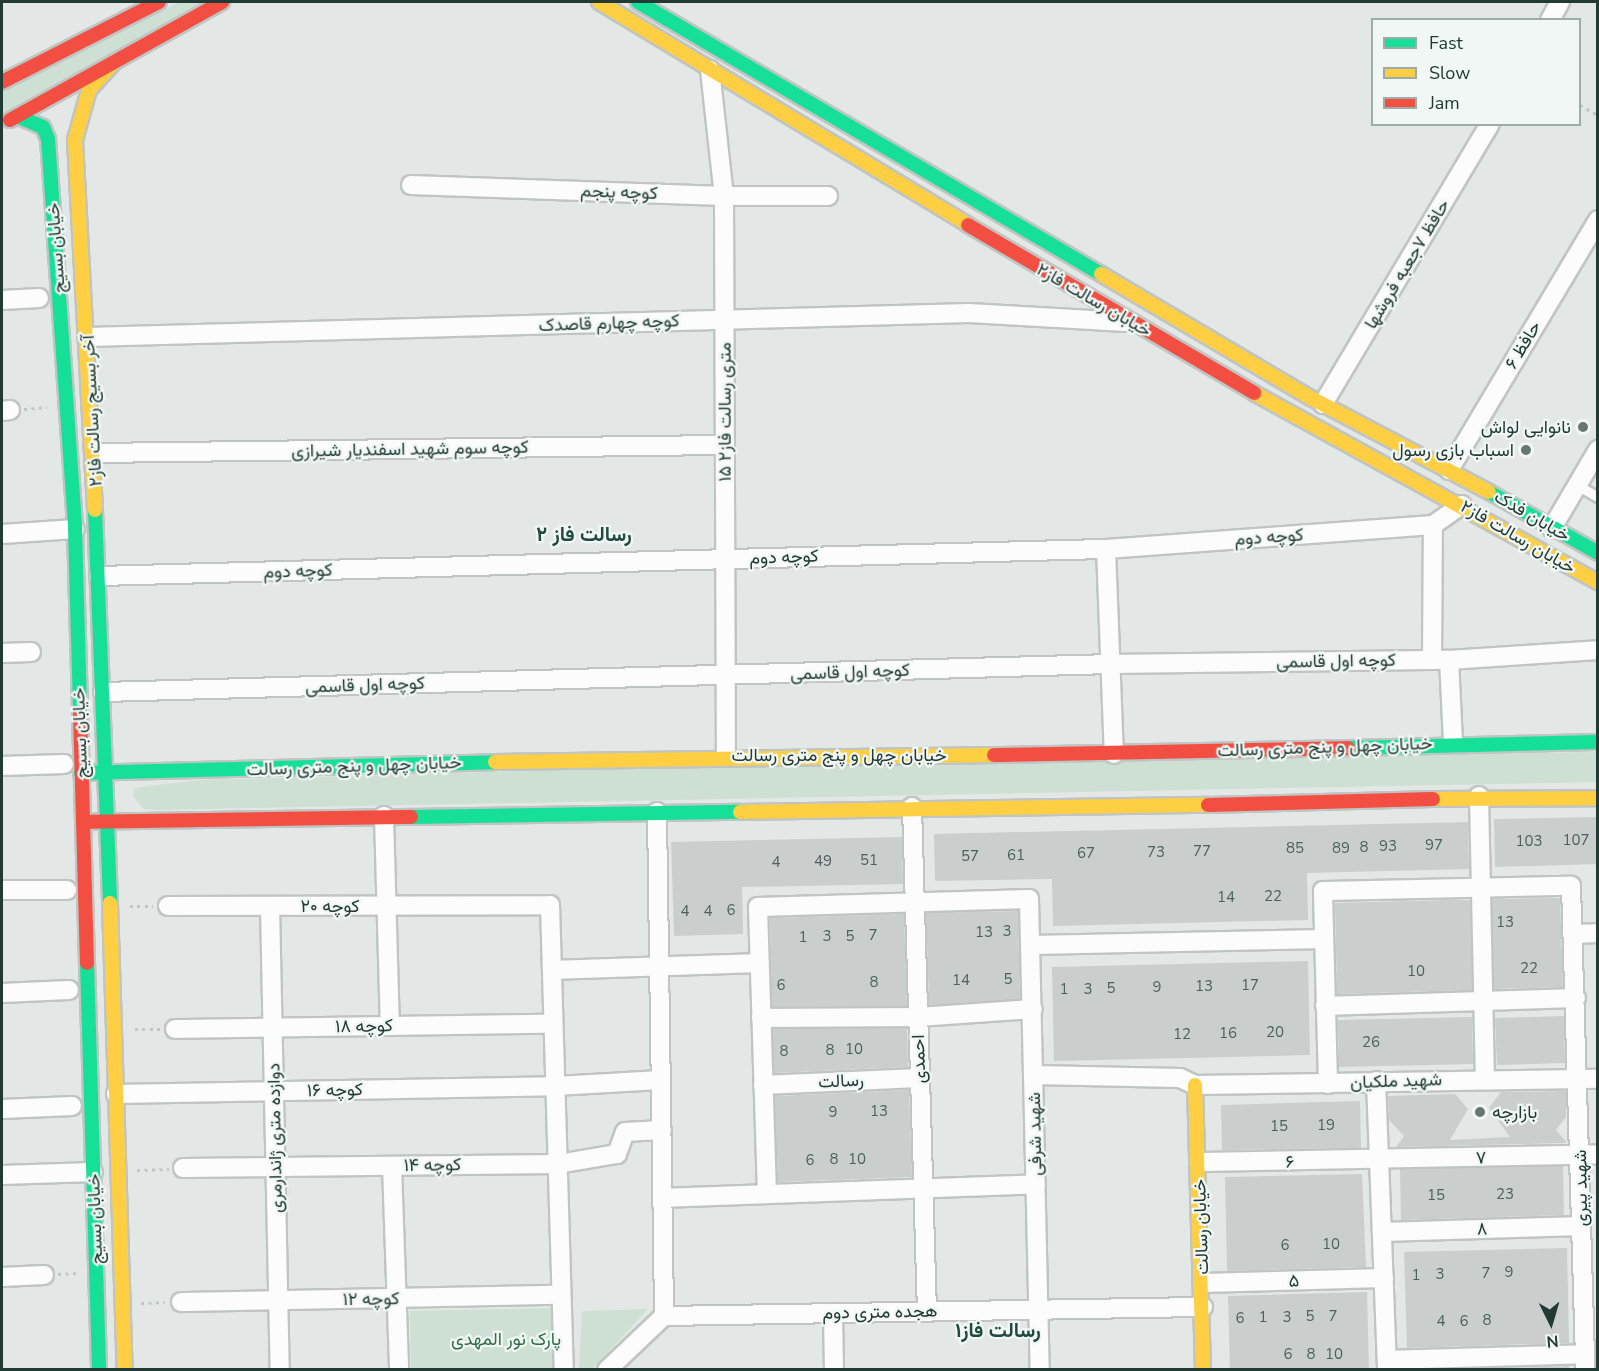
<!DOCTYPE html>
<meta charset="utf-8">
<style>
body{margin:0}
#map{position:relative;width:1599px;height:1371px;overflow:hidden;background:#e3e8e6;font-family:"Nunito Sans",Vazirmatn,sans-serif}
div>[style]{position:absolute}
[style*='--x']{left:calc(var(--x)*1px);top:calc(var(--y)*1px);width:calc(var(--w)*1px);rotate:calc(var(--a)*1deg)}
.green>*{inset:0;background:#cde0d3}
.building>*{inset:0;background:#cacfcd}
.path>*{height:3px;margin-top:-1.5px;transform-origin:0;background:repeating-linear-gradient(90deg,#c0c8c5 0 3px,transparent 0 7.5px)}
.roads{filter:drop-shadow(2px 0 #c0c5c3) drop-shadow(-2px 0 #c0c5c3) drop-shadow(0 2px #c0c5c3) drop-shadow(0 -2px #c0c5c3)}
.lane>*{height:9px;margin:-4.5px;padding:0 4.5px;transform-origin:4.5px;border-radius:4.5px;background:#fbfcfb}
.street>*{height:18px;margin:-9px;padding:0 9px;transform-origin:9px;border-radius:9px;background:#fbfcfb}
.fast>*{height:14px;margin:-7px;padding:0 7px;transform-origin:7px;border-radius:7px;background:#16e098}
.slow>*{height:14px;margin:-7px;padding:0 7px;transform-origin:7px;border-radius:7px;background:#ffcf43}
.jam>*{height:14px;margin:-7px;padding:0 7px;transform-origin:7px;border-radius:7px;background:#f24e42}
.dots>*{width:16px;height:16px;translate:-50% -50%;box-sizing:border-box;border:3px solid #f1f7f4;border-radius:50%}
span{translate:-50% -50%;white-space:nowrap;text-align:center;line-height:1.15;-webkit-text-stroke:4.5px #f1f7f4;paint-order:stroke}
.number-label{font-size:15px;color:#4d605b}
.number-label span{-webkit-text-stroke-width:0}
.street-label{font-size:18px;color:#223a34}
.poi-label{font-size:18px;color:#223a34}
.right{translate:-100% -50%;text-align:right}
.left{translate:0 -50%;text-align:left}
.park-label{font-size:18px;color:#2f6d48}
.neighbourhood-label{font-size:20px;color:#204a40;font-weight:700}
.frame{position:absolute;inset:0;border:3px solid #223a34;pointer-events:none}
.legend{position:absolute;left:1371px;top:18px;width:210px;height:108px;box-sizing:border-box;background:#f1f7f4;border:2px solid #9eaba7;margin:0;padding:8px 10px;list-style:none;font-size:18px;color:#223a34}
.legend li{display:flex;align-items:center;gap:12px;height:30px}
.legend b{width:30px;border:2px solid #9eaba7}
.north{position:absolute;left:1521px;top:1293px;width:60px;height:60px;-webkit-text-stroke:4px #f1f7f4;paint-order:stroke;rotate:175deg;font-size:16px;font-weight:700;line-height:24px;text-align:center;color:#223a34}
.north::after{content:'';display:block;margin:auto;width:21px;height:27px;background:#223a34;clip-path:polygon(50% 0,100% 100%,50% 72%,0 100%)}
</style>
<div id="map">
<div class="green">
<div style="clip-path:polygon(179px 2px,205px 2px,2px 113px,2px 92px)"></div>
<div style="clip-path:polygon(1598px 752px,1597px 782px,156px 810px,143px 809px,133px 796px,135px 788px,197px 780px,857px 762px)"></div>
<div style="clip-path:polygon(557px 1308px,559px 1369px,411px 1369px,410px 1311px)"></div>
<div style="clip-path:polygon(648px 1309px,592px 1369px,579px 1369px,582px 1311px)"></div>
</div>
<div class="building">
<div style="clip-path:polygon(1598px 817px,1598px 864px,1495px 867px,1494px 819px)"></div>
<div style="clip-path:polygon(1468px 822px,1469px 869px,1307px 873px,1308px 920px,1053px 926px,1052px 879px,935px 881px,934px 834px)"></div>
<div style="clip-path:polygon(902px 837px,903px 884px,742px 887px,743px 934px,674px 936px,671px 842px)"></div>
<div style="clip-path:polygon(1551px 898px,1560px 898px,1563px 987px,1494px 989px,1492px 899px)"></div>
<div style="clip-path:polygon(1449px 900px,1470px 900px,1472px 990px,1337px 994px,1335px 903px)"></div>
<div style="clip-path:polygon(1018px 911px,1020px 999px,929px 1005px,926px 913px)"></div>
<div style="clip-path:polygon(904px 914px,907px 1006px,772px 1007px,770px 918px)"></div>
<div style="clip-path:polygon(1308px 961px,1310px 1055px,1054px 1061px,1052px 967px)"></div>
<div style="clip-path:polygon(1564px 1016px,1565px 1063px,1497px 1065px,1495px 1018px)"></div>
<div style="clip-path:polygon(1472px 1017px,1473px 1064px,1339px 1067px,1338px 1020px)"></div>
<div style="clip-path:polygon(907px 1028px,908px 1067px,774px 1073px,773px 1029px)"></div>
<div style="clip-path:polygon(909px 1090px,912px 1177px,778px 1182px,775px 1096px)"></div>
<div style="clip-path:polygon(1566px 1091px,1566px 1117px,1556px 1130px,1567px 1143px,1396px 1147px,1404px 1136px,1389px 1120px,1388px 1096px,1455px 1094px,1468px 1109px,1450px 1140px,1510px 1137px,1489px 1108px,1501px 1092px)"></div>
<div style="clip-path:polygon(1360px 1101px,1361px 1148px,1222px 1150px,1221px 1105px)"></div>
<div style="clip-path:polygon(1563px 1166px,1564px 1215px,1401px 1220px,1400px 1169px)"></div>
<div style="clip-path:polygon(1362px 1174px,1366px 1267px,1227px 1271px,1225px 1177px)"></div>
<div style="clip-path:polygon(1567px 1248px,1569px 1343px,1407px 1348px,1404px 1252px)"></div>
<div style="clip-path:polygon(1367px 1292px,1369px 1370px,1230px 1370px,1228px 1296px)"></div>
<div style="clip-path:polygon(1569px 1366px,1569px 1370px,1445px 1370px)"></div>
</div>
<div class="path">
<div style="--x:1580;--y:105;--w:21;--a:29"></div>
<div style="--x:24;--y:409;--w:23;--a:-5"></div>
<div style="--x:130;--y:906;--w:23;--a:0"></div>
<div style="--x:135;--y:1029;--w:26;--a:0"></div>
<div style="--x:137;--y:1170;--w:32;--a:-2"></div>
<div style="--x:58;--y:1274;--w:20;--a:-3"></div>
<div style="--x:141;--y:1303;--w:24;--a:-2"></div>
</div>
<div class="roads">
<div class="lane">
<div style="--x:1577;--y:485;--w:24;--a:30"></div>
</div>
<div class="street">
<div style="--x:1550;--y:20;--w:21;--a:-61"></div>
<div style="--x:710;--y:70;--w:127;--a:83.7"></div>
<div style="--x:724;--y:196;--w:559;--a:89.8"></div>
<div style="--x:411;--y:185;--w:313;--a:2"></div>
<div style="--x:724;--y:196;--w:104;--a:0"></div>
<div style="--x:2;--y:300;--w:37;--a:-3"></div>
<div style="--x:88;--y:337;--w:881;--a:-1.56"></div>
<div style="--x:969;--y:313;--w:158;--a:3.3"></div>
<div style="--x:1323;--y:404;--w:326;--a:-59.2"></div>
<div style="--x:2;--y:411;--w:8;--a:-7"></div>
<div style="--x:94;--y:453;--w:631;--a:-0.73"></div>
<div style="--x:1449;--y:470;--w:291;--a:-59.2"></div>
<div style="--x:1552;--y:528;--w:91;--a:-59.5"></div>
<div style="--x:2;--y:534;--w:73;--a:-3.9"></div>
<div style="--x:1106;--y:549;--w:205;--a:87.8"></div>
<div style="--x:99;--y:576;--w:1007;--a:-1.54"></div>
<div style="--x:1106;--y:549;--w:328;--a:-4.2"></div>
<div style="--x:1433;--y:525;--w:35;--a:-35"></div>
<div style="--x:2;--y:653;--w:29;--a:-2"></div>
<div style="--x:1432;--y:660;--w:135;--a:-89.6"></div>
<div style="--x:1449;--y:660;--w:83;--a:87.2"></div>
<div style="--x:103;--y:692;--w:1007;--a:-1.59"></div>
<div style="--x:1110;--y:664;--w:339;--a:-0.7"></div>
<div style="--x:1449;--y:660;--w:149;--a:-3.8"></div>
<div style="--x:2;--y:766;--w:62;--a:-1.8"></div>
<div style="--x:1479;--y:796;--w:283;--a:88.8"></div>
<div style="--x:912;--y:807;--w:504;--a:88.3"></div>
<div style="--x:657;--y:812;--w:504;--a:89.2"></div>
<div style="--x:384;--y:816;--w:210;--a:88.4"></div>
<div style="--x:2;--y:890;--w:65;--a:0"></div>
<div style="--x:168;--y:906;--w:382;--a:-0.1"></div>
<div style="--x:550;--y:905;--w:465;--a:88.3"></div>
<div style="--x:270;--y:906;--w:464;--a:88.8"></div>
<div style="--x:1573;--y:934;--w:25;--a:-2"></div>
<div style="--x:1032;--y:945;--w:292;--a:-1.2"></div>
<div style="--x:552;--y:970;--w:207;--a:-1.9"></div>
<div style="--x:2;--y:993;--w:67;--a:-2.6"></div>
<div style="--x:1325;--y:1006;--w:251;--a:-1.8"></div>
<div style="--x:761;--y:1018;--w:157;--a:-0.4"></div>
<div style="--x:918;--y:1017;--w:115;--a:-4"></div>
<div style="--x:175;--y:1029;--w:378;--a:-0.8"></div>
<div style="--x:1034;--y:1075;--w:146;--a:1.2"></div>
<div style="--x:1180;--y:1078;--w:17;--a:25"></div>
<div style="--x:1195;--y:1085;--w:403;--a:-0.9"></div>
<div style="--x:1376;--y:1081;--w:289;--a:87.8"></div>
<div style="--x:1328;--y:1084;--w:193;--a:-91.5"></div>
<div style="--x:1323;--y:891;--w:248;--a:-1.2"></div>
<div style="--x:1571;--y:886;--w:484;--a:88.3"></div>
<div style="--x:763;--y:1085;--w:156;--a:-2.6"></div>
<div style="--x:116;--y:1094;--w:439;--a:-1"></div>
<div style="--x:555;--y:1086;--w:106;--a:-3.2"></div>
<div style="--x:2;--y:1109;--w:70;--a:-2.5"></div>
<div style="--x:1199;--y:1162;--w:399;--a:-1.1"></div>
<div style="--x:392;--y:1166;--w:204;--a:88"></div>
<div style="--x:183;--y:1168;--w:375;--a:-0.6"></div>
<div style="--x:558;--y:1164;--w:60;--a:-9.6"></div>
<div style="--x:617;--y:1154;--w:23;--a:-70"></div>
<div style="--x:625;--y:1132;--w:37;--a:-3"></div>
<div style="--x:2;--y:1175;--w:91;--a:-1.9"></div>
<div style="--x:767;--y:1194;--w:287;--a:-91.8"></div>
<div style="--x:758;--y:907;--w:271;--a:-1.7"></div>
<div style="--x:1029;--y:899;--w:471;--a:88.7"></div>
<div style="--x:663;--y:1198;--w:373;--a:-2.1"></div>
<div style="--x:1383;--y:1232;--w:198;--a:-1.7"></div>
<div style="--x:2;--y:1277;--w:42;--a:-2.7"></div>
<div style="--x:1203;--y:1283;--w:181;--a:-1.6"></div>
<div style="--x:181;--y:1302;--w:380;--a:-1.1"></div>
<div style="--x:833;--y:1313;--w:57;--a:89"></div>
<div style="--x:664;--y:1316;--w:539;--a:-0.96"></div>
<div style="--x:1387;--y:1360;--w:197;--a:-1.7"></div>
<div style="--x:607;--y:1370;--w:79;--a:-43.5"></div>
</div>
<div class="fast">
<div style="--x:638;--y:2;--w:537;--a:30.43"></div>
<div style="--x:17;--y:116;--w:28;--a:23"></div>
<div style="--x:43;--y:127;--w:13;--a:67"></div>
<div style="--x:48;--y:139;--w:391;--a:86"></div>
<div style="--x:75;--y:529;--w:184;--a:88.4"></div>
<div style="--x:1489;--y:492;--w:125;--a:29.2"></div>
<div style="--x:95;--y:510;--w:393;--a:87.8"></div>
<div style="--x:1348;--y:748;--w:250;--a:-1.4"></div>
<div style="--x:81;--y:773;--w:414;--a:-1.5"></div>
<div style="--x:411;--y:817;--w:329;--a:-0.9"></div>
<div style="--x:87;--y:963;--w:407;--a:88.3"></div>
</div>
<div class="slow">
<div style="--x:599;--y:2;--w:431;--a:31.1"></div>
<div style="--x:1101;--y:274;--w:244;--a:30.6"></div>
<div style="--x:1311;--y:398;--w:201;--a:27.8"></div>
<div style="--x:1254;--y:393;--w:393;--a:28.8"></div>
<div style="--x:95;--y:510;--w:371;--a:-93.1"></div>
<div style="--x:75;--y:140;--w:52;--a:-74.4"></div>
<div style="--x:89;--y:90;--w:38;--a:-48"></div>
<div style="--x:495;--y:762;--w:499;--a:-0.8"></div>
<div style="--x:1433;--y:799;--w:165;--a:-0.3"></div>
<div style="--x:740;--y:812;--w:468;--a:-0.9"></div>
<div style="--x:110;--y:903;--w:467;--a:88.2"></div>
<div style="--x:1195;--y:1085;--w:285;--a:88.4"></div>
</div>
<div class="jam">
<div style="--x:2;--y:82;--w:176;--a:-27"></div>
<div style="--x:10;--y:120;--w:243;--a:-29.1"></div>
<div style="--x:968;--y:225;--w:332;--a:30.4"></div>
<div style="--x:80;--y:713;--w:250;--a:88.4"></div>
<div style="--x:994;--y:755;--w:354;--a:-1.1"></div>
<div style="--x:1208;--y:805;--w:225;--a:-1.5"></div>
<div style="--x:83;--y:822;--w:328;--a:-0.9"></div>
</div>
</div>
<div class="dots">
<div style="left:1583px;top:427px;background:#667772"></div>
<div style="left:1526px;top:450px;background:#667772"></div>
<div style="left:1480px;top:1112px;background:#667772"></div>
</div>
<div class="number-label">
<span style="left:1576px;top:841px">107</span>
<span style="left:1529px;top:842px">103</span>
<span style="left:1434px;top:846px">97</span>
<span style="left:1388px;top:847px">93</span>
<span style="left:1364px;top:848px">8</span>
<span style="left:1295px;top:849px">85</span>
<span style="left:1341px;top:849px">89</span>
<span style="left:1202px;top:852px">77</span>
<span style="left:1156px;top:853px">73</span>
<span style="left:1086px;top:854px">67</span>
<span style="left:1016px;top:856px">61</span>
<span style="left:970px;top:857px">57</span>
<span style="left:869px;top:861px">51</span>
<span style="left:823px;top:862px">49</span>
<span style="left:776px;top:863px">4</span>
<span style="left:1273px;top:897px">22</span>
<span style="left:1226px;top:898px">14</span>
<span style="left:731px;top:911px">6</span>
<span style="left:685px;top:912px">4</span>
<span style="left:708px;top:912px">4</span>
<span style="left:1505px;top:923px">13</span>
<span style="left:1007px;top:932px">3</span>
<span style="left:984px;top:933px">13</span>
<span style="left:873px;top:936px">7</span>
<span style="left:827px;top:937px">3</span>
<span style="left:850px;top:937px">5</span>
<span style="left:803px;top:938px">1</span>
<span style="left:1529px;top:969px">22</span>
<span style="left:1416px;top:972px">10</span>
<span style="left:1008px;top:980px">5</span>
<span style="left:961px;top:981px">14</span>
<span style="left:874px;top:983px">8</span>
<span style="left:781px;top:986px">6</span>
<span style="left:1250px;top:986px">17</span>
<span style="left:1204px;top:987px">13</span>
<span style="left:1157px;top:988px">9</span>
<span style="left:1111px;top:989px">5</span>
<span style="left:1064px;top:990px">1</span>
<span style="left:1088px;top:990px">3</span>
<span style="left:1275px;top:1033px">20</span>
<span style="left:1228px;top:1034px">16</span>
<span style="left:1182px;top:1035px">12</span>
<span style="left:1371px;top:1043px">26</span>
<span style="left:854px;top:1050px">10</span>
<span style="left:830px;top:1051px">8</span>
<span style="left:784px;top:1052px">8</span>
<span style="left:879px;top:1112px">13</span>
<span style="left:833px;top:1113px">9</span>
<span style="left:1326px;top:1126px">19</span>
<span style="left:1279px;top:1127px">15</span>
<span style="left:834px;top:1160px">8</span>
<span style="left:857px;top:1160px">10</span>
<span style="left:810px;top:1161px">6</span>
<span style="left:1505px;top:1195px">23</span>
<span style="left:1436px;top:1196px">15</span>
<span style="left:1331px;top:1245px">10</span>
<span style="left:1285px;top:1246px">6</span>
<span style="left:1509px;top:1273px">9</span>
<span style="left:1486px;top:1274px">7</span>
<span style="left:1440px;top:1275px">3</span>
<span style="left:1416px;top:1276px">1</span>
<span style="left:1310px;top:1317px">5</span>
<span style="left:1333px;top:1317px">7</span>
<span style="left:1263px;top:1318px">1</span>
<span style="left:1287px;top:1318px">3</span>
<span style="left:1240px;top:1319px">6</span>
<span style="left:1487px;top:1321px">8</span>
<span style="left:1441px;top:1322px">4</span>
<span style="left:1464px;top:1322px">6</span>
<span style="left:1288px;top:1355px">6</span>
<span style="left:1311px;top:1355px">8</span>
<span style="left:1334px;top:1355px">10</span>
</div>
<div class="street-label">
<span style="left:619px;top:192px;rotate:2deg">کوچه پنجم</span>
<span style="left:56px;top:248px;rotate:-94deg">خیابان بسیج</span>
<span style="left:1407px;top:264px;rotate:-59deg">حافظ ۷جعبه فروشها</span>
<span style="left:1094px;top:300px;rotate:30deg">خیابان رسالت فاز۲</span>
<span style="left:609px;top:323px;rotate:-2deg">کوچه چهارم قاصدک</span>
<span style="left:1523px;top:345px;rotate:-59deg">حافظ ۶</span>
<span style="left:92px;top:411px;rotate:-93deg">آخر بسیج رسالت فاز۲</span>
<span style="left:725px;top:412px;rotate:-90deg">۱۵ متری رسالت فاز۲</span>
<span style="left:410px;top:449px;rotate:-1deg">کوچه سوم شهید اسفندیار شیرازی</span>
<span style="left:1532px;top:516px;rotate:30deg">خیابان فدک</span>
<span style="left:1269px;top:537px;rotate:-4deg">کوچه دوم</span>
<span style="left:1518px;top:537px;rotate:30deg">خیابان رسالت فاز۲</span>
<span style="left:784px;top:557px;rotate:-2deg">کوچه دوم</span>
<span style="left:298px;top:571px;rotate:-2deg">کوچه دوم</span>
<span style="left:1336px;top:661px;rotate:-1deg">کوچه اول قاسمی</span>
<span style="left:850px;top:672px;rotate:-2deg">کوچه اول قاسمی</span>
<span style="left:365px;top:685px;rotate:-2deg">کوچه اول قاسمی</span>
<span style="left:80px;top:733px;rotate:-92deg">خیابان بسیج</span>
<span style="left:1325px;top:747px;rotate:-2deg">خیابان چهل و پنج متری رسالت</span>
<span style="left:839px;top:755px">خیابان چهل و پنج متری رسالت</span>
<span style="left:354px;top:766px;rotate:-2deg">خیابان چهل و پنج متری رسالت</span>
<span style="left:330px;top:906px">۲۰ کوچه</span>
<span style="left:364px;top:1026px;rotate:-1deg">۱۸ کوچه</span>
<span style="left:919px;top:1059px;rotate:-92deg">احمدی</span>
<span style="left:841px;top:1081px;rotate:-3deg">رسالت</span>
<span style="left:1396px;top:1081px;rotate:-2deg">شهید ملکیان</span>
<span style="left:335px;top:1090px;rotate:-1deg">۱۶ کوچه</span>
<span style="left:1035px;top:1134px;rotate:-91deg">شهید شرفی</span>
<span style="left:275px;top:1138px;rotate:-91deg">دوازده متری ژاندارمری</span>
<span style="left:1481px;top:1158px;rotate:-2deg">۷</span>
<span style="left:1290px;top:1162px">۶</span>
<span style="left:430px;top:1165px;rotate:-1deg">‍‍ ۱۴ کوچه</span>
<span style="left:1581px;top:1188px;rotate:-91deg">شهید پیری</span>
<span style="left:95px;top:1219px;rotate:-92deg">خیابان بسیج</span>
<span style="left:1201px;top:1227px;rotate:-92deg">خیابان رسالت</span>
<span style="left:1482px;top:1229px;rotate:-2deg">۸</span>
<span style="left:1294px;top:1281px;rotate:-1deg">۵</span>
<span style="left:371px;top:1299px;rotate:-1deg">۱۲ کوچه</span>
<span style="left:880px;top:1312px;rotate:-1deg">هجده متری دوم</span>
</div>
<div class="poi-label">
<span class="right" style="left:1571px;top:427px">نانوایی لواش</span>
<span class="right" style="left:1514px;top:450px">اسباب بازی رسول</span>
<span class="left" style="left:1492px;top:1112px">بازارچه</span>
</div>
<div class="park-label">
<span style="left:506px;top:1339px">پارک نور المهدی</span>
</div>
<div class="neighbourhood-label">
<span style="left:584px;top:534px">رسالت فاز ۲</span>
<span style="left:998px;top:1330px">رسالت فاز۱</span>
</div>
<div class="frame"></div>
<ul class="legend">
<li><b style="height:8px;background:#16e098"></b>Fast</li>
<li><b style="height:8px;background:#ffcf43"></b>Slow</li>
<li><b style="height:8px;background:#f24e42"></b>Jam</li>
</ul>
<div class="north">N</div>
</div>
